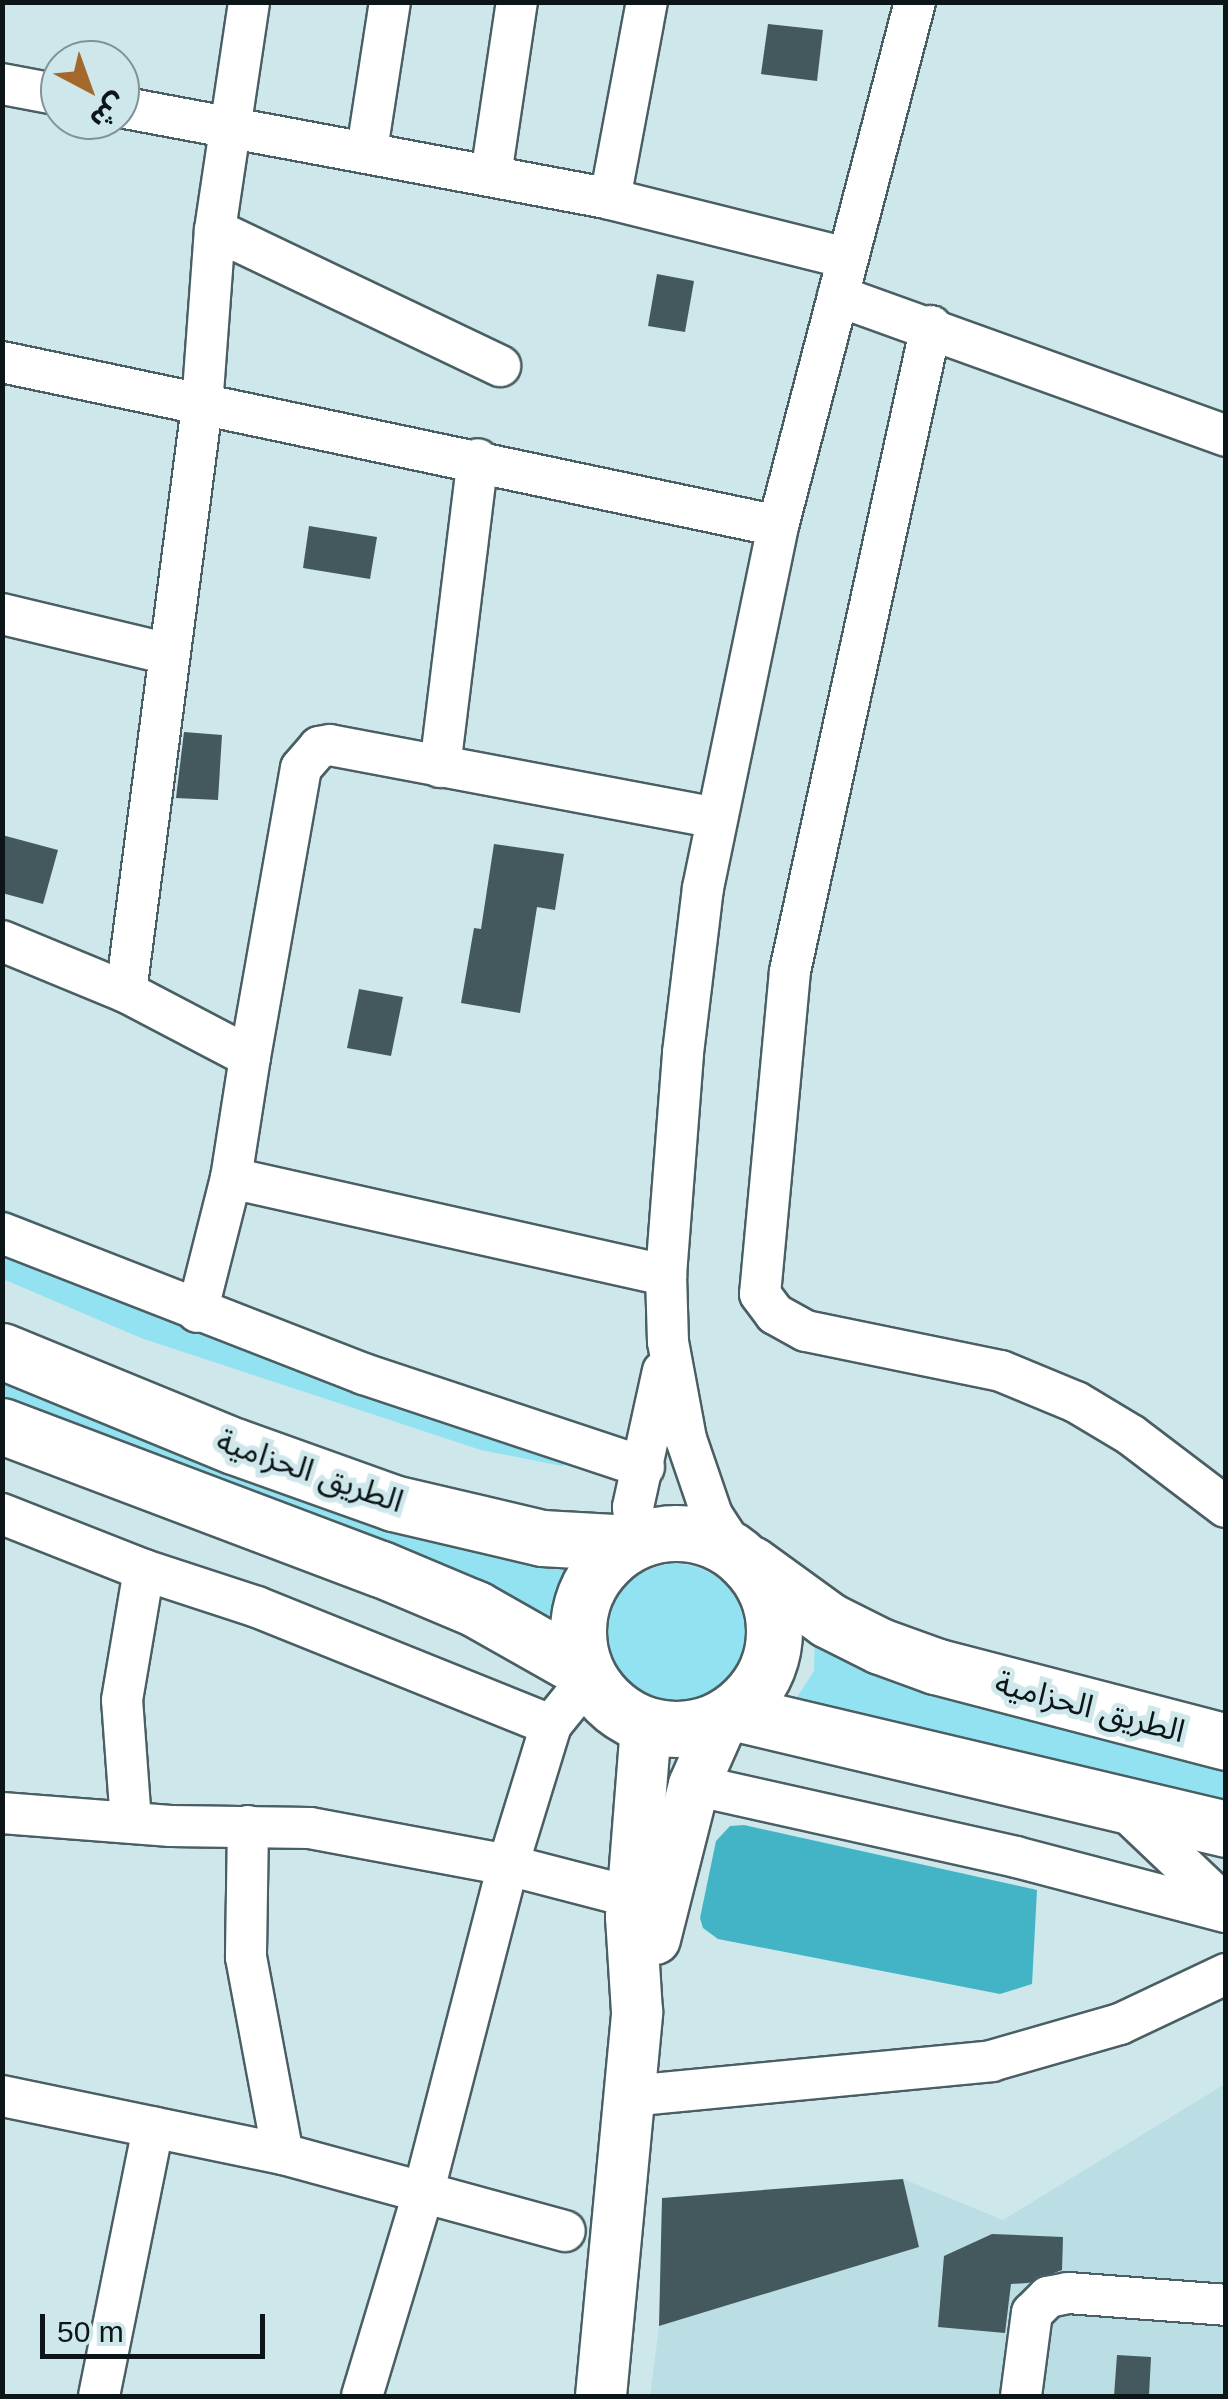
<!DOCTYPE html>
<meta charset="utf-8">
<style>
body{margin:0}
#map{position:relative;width:1228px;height:2399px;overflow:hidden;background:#cee7eb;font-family:Arial,"Noto Sans Arabic",sans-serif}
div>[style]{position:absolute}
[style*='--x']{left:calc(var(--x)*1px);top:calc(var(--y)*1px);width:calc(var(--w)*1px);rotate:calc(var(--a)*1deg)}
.built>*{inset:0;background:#bbdee4}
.green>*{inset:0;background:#93e2f1}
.round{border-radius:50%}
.forest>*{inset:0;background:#42b4c6}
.building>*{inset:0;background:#43595d}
.roads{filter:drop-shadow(2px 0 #4a5f63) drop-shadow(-2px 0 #4a5f63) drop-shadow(0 2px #4a5f63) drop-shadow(0 -2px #4a5f63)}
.minor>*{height:40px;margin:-20px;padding:0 20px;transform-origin:20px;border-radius:20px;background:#fff}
.major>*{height:50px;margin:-25px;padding:0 25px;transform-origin:25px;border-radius:25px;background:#fff}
.highway>*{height:55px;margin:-27.5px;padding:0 27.5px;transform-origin:27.5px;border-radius:27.5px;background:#fff}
.highway>.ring{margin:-27.5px;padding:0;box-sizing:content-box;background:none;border:55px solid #fff;border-radius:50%}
span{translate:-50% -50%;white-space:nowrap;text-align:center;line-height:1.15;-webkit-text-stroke:10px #cee7eb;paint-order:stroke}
.street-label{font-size:32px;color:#0c1517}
.frame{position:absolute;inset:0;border:5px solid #0c1517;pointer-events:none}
.north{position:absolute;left:40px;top:40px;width:100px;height:100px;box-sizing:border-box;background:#cee7eb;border:2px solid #809396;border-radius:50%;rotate:139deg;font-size:28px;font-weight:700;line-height:40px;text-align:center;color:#0c1517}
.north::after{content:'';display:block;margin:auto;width:35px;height:45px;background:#a3682a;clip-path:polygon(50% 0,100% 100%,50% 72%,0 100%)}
.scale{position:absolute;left:40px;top:2314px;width:225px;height:45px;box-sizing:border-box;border:5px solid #0c1517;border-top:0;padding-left:12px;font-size:30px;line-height:35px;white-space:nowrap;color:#0c1517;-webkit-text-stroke:8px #cee7eb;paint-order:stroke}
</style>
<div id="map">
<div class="built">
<div style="clip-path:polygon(1225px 2084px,1225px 2396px,650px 2396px,659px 2326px,919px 2247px,903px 2179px,1003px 2220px)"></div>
</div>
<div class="green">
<div style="clip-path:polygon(2px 1208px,291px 1325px,615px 1442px,562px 1466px,481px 1450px,141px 1338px,3px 1279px)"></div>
<div style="clip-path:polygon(3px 1372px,570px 1560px,553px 1632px,3px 1400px)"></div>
<div class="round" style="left:607px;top:1564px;width:138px;height:138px"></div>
<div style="clip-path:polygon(815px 1631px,1225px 1756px,1225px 1805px,786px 1714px,814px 1671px)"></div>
</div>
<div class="forest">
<div style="clip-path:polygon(744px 1825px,1037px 1890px,1032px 1984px,1000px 1994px,718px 1939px,703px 1928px,700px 1918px,716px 1841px,730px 1826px)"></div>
</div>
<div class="building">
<div style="clip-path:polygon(768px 24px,823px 30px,817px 81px,761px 74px)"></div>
<div style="clip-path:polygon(657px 274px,694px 281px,685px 332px,648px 326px)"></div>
<div style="clip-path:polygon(309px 526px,377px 537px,370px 579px,303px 568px)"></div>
<div style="clip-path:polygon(184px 732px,222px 735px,218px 800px,176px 798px)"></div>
<div style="clip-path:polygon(2px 835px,58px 850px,43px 904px,2px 893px)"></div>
<div style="clip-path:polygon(494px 844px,564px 854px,555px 910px,537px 907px,520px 1013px,461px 1003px,474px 928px,481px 929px)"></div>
<div style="clip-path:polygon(359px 989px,403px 997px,391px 1056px,347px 1048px)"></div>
<div style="clip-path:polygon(903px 2179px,919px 2247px,659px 2326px,662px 2198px)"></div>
<div style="clip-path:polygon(992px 2234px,1063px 2237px,1062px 2270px,1028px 2283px,1011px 2284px,1005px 2333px,938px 2327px,944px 2256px)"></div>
<div style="clip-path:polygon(1117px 2355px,1151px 2357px,1149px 2396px,1114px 2396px)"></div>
</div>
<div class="roads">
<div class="minor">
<div style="--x:2;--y:84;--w:59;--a:10.7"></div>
<div style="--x:120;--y:107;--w:499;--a:10.6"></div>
<div style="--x:610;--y:199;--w:244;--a:14"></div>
<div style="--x:367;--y:150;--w:150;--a:-81.2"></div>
<div style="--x:491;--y:175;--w:175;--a:-81.5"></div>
<div style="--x:610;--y:199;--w:200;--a:-79.4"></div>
<div style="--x:215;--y:230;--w:316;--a:25.5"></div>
<div style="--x:838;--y:296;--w:412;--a:19.8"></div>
<div style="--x:931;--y:326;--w:660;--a:102.33"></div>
<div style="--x:790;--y:971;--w:324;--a:95.3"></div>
<div style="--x:760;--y:1294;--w:25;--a:53"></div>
<div style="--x:775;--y:1314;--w:35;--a:29"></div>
<div style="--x:806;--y:1331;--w:199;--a:11.6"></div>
<div style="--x:1001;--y:1371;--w:81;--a:22.5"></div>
<div style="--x:1076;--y:1402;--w:64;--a:31"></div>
<div style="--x:1131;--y:1435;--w:119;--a:37.2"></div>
<div style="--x:2;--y:362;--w:793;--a:11.93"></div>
<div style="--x:2;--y:614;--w:172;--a:13.5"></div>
<div style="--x:440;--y:767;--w:310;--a:-83"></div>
<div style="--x:2;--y:941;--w:134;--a:22.4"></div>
<div style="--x:126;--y:992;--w:140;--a:27.7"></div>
<div style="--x:250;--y:1057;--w:122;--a:98.9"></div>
<div style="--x:231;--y:1178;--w:138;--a:104.2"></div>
<div style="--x:126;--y:992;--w:591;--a:-82.61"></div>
<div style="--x:202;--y:406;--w:176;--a:-85.8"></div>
<div style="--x:215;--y:230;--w:231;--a:-81.5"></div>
<div style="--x:250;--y:1057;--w:293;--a:-80"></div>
<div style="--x:301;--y:768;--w:28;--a:-49"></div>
<div style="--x:319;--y:747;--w:11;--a:-10"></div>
<div style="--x:330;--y:745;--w:393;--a:10.7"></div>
<div style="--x:231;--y:1178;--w:446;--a:12.6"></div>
<div style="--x:2;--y:1233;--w:388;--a:21.3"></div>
<div style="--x:364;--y:1374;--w:295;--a:18.4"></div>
<div style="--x:2;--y:1514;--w:153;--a:21.5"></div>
<div style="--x:144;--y:1570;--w:119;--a:18.1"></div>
<div style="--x:257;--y:1607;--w:317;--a:21.9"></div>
<div style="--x:637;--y:1540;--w:33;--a:-97"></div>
<div style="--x:633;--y:1507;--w:139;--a:-77.6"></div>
<div style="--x:736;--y:1552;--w:44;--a:-123"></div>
<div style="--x:712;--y:1515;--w:80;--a:-108.9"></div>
<div style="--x:686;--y:1439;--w:99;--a:-100.5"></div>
<div style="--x:668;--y:1342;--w:67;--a:-91.7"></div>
<div style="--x:666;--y:1275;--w:223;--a:-85.6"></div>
<div style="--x:683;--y:1053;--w:166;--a:-83.1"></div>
<div style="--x:703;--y:888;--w:370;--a:-78.3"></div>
<div style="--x:778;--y:526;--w:542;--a:-75.35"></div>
<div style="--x:694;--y:1785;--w:330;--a:12.6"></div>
<div style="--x:1016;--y:1857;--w:217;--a:14.7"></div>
<div style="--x:1122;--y:1807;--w:144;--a:43.6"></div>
<div style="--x:2;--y:1813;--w:169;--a:4.4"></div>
<div style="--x:171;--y:1826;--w:139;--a:0.8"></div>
<div style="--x:310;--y:1828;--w:201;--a:10.6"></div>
<div style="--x:508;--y:1865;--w:128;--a:14.5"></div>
<div style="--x:131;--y:1822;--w:122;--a:-94.2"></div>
<div style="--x:122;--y:1700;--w:132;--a:-80.4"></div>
<div style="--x:248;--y:1826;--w:131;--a:90.9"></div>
<div style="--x:246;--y:1957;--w:200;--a:79.4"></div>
<div style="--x:2;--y:2096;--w:287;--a:11.7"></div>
<div style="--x:283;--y:2154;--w:292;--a:15.3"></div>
<div style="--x:630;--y:2096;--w:363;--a:-5.5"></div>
<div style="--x:991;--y:2061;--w:134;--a:-16"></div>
<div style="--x:1120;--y:2024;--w:117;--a:-25.3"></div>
<div style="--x:99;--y:2396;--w:274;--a:-78.6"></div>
<div style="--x:362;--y:2396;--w:215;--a:-73.2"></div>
<div style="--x:424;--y:2190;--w:336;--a:-75.5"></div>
<div style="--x:508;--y:1865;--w:146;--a:-72.9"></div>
<div style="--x:551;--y:1725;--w:60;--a:-51"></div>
<div style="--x:1021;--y:2396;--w:84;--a:-82.5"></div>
<div style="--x:1032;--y:2313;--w:23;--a:-45"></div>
<div style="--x:1048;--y:2297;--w:20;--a:-11"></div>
<div style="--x:1068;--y:2293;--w:158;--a:4.3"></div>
</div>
<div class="major">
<div style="--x:655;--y:1939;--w:159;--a:-75.8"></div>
<div style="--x:694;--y:1785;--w:74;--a:-66.2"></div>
<div style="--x:601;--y:2396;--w:386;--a:-84.6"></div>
<div style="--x:637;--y:2012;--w:95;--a:-93.6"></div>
<div style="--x:631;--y:1917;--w:192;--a:-85.5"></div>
</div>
<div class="highway">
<div style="--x:2;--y:1351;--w:251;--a:22.3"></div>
<div style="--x:234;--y:1446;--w:169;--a:19.7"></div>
<div style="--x:393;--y:1503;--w:153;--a:13.2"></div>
<div style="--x:542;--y:1538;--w:89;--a:3.2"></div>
<div style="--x:2;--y:1426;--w:405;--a:20.7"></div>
<div style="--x:381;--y:1569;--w:103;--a:22.8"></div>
<div style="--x:476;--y:1609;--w:124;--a:29.5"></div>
<div class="ring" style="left:578px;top:1533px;width:141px;height:141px"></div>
<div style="--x:751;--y:1564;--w:95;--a:36"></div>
<div style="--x:828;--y:1620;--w:58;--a:26.6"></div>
<div style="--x:880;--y:1646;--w:59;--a:20"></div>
<div style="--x:935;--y:1666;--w:301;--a:14.6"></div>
<div style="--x:732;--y:1712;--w:508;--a:13.32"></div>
</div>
</div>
<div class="street-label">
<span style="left:310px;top:1471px;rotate:19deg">الطريق الحزامية</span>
<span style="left:1090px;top:1707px;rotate:15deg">الطريق الحزامية</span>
</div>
<div class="frame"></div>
<div class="north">ش</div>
<div class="scale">50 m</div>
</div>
